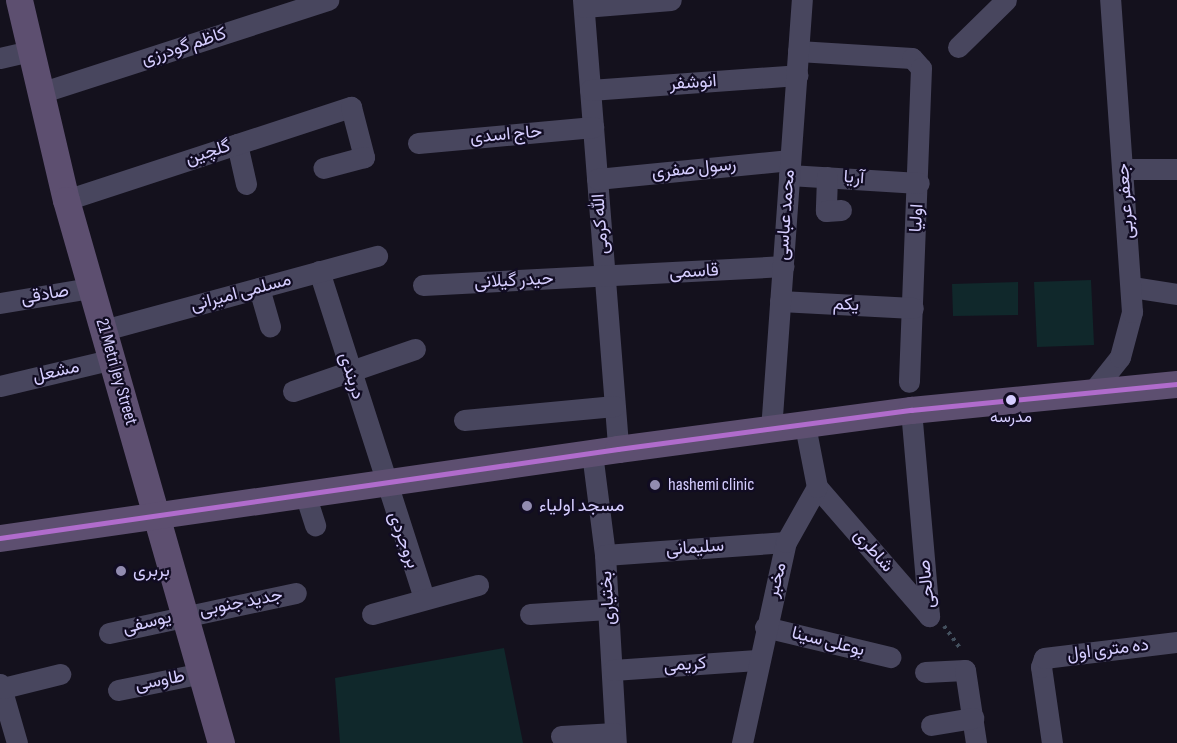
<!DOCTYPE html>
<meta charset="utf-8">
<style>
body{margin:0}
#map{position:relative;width:1177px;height:743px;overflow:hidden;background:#14111d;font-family:"Sofia Sans Condensed",Vazirmatn,sans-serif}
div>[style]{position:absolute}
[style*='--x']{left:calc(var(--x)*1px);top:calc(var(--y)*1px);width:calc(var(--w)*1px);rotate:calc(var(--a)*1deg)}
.green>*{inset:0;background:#10282b}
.path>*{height:4px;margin-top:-2px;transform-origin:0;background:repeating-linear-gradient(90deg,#43505e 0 3px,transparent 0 7.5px)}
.minor>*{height:21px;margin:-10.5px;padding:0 10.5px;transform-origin:10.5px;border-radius:10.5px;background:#48465e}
.major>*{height:27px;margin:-13.5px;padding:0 13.5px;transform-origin:13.5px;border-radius:13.5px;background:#5d4f70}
.bus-1>*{height:4.5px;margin:-2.25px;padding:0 2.25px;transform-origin:2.25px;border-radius:2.25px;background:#b06ccc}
.dots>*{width:16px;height:16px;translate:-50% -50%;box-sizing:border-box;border:3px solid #110c22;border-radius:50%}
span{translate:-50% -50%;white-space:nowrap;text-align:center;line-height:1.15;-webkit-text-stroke:4.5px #110c22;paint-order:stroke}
.bus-label{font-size:16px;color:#d6ceff}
.street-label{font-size:18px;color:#d6ceff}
.poi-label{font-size:18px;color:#d6ceff}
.left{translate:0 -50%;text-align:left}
</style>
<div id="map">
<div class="green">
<div style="clip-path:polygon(1091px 280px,1094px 345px,1037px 347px,1034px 282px)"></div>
<div style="clip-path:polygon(1018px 282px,1018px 315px,953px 316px,952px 284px)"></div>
<div style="clip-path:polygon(504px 648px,523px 743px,340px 743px,335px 678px)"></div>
</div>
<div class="path">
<div style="--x:944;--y:626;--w:29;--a:54"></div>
</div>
<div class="minor">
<div style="--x:583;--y:0;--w:450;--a:85.5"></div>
<div style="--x:584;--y:7;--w:87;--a:-4.6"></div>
<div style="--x:958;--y:47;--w:67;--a:-44.4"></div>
<div style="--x:798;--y:51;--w:114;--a:3.5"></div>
<div style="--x:912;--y:58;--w:13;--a:48"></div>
<div style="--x:921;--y:68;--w:314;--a:92.2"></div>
<div style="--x:0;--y:58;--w:31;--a:-13"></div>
<div style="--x:590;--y:90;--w:208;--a:-4.1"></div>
<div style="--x:40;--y:93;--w:303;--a:-17.9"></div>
<div style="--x:418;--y:143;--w:176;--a:-5.2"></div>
<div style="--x:237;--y:144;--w:41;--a:77.3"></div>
<div style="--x:1124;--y:169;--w:53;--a:0"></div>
<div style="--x:789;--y:175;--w:130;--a:3.5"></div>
<div style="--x:827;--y:177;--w:34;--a:92"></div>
<div style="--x:826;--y:211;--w:15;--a:-4"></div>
<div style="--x:597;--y:179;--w:194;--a:-5.6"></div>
<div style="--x:66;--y:200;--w:300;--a:-18.1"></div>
<div style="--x:351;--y:107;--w:52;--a:75.4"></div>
<div style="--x:364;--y:157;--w:42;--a:165"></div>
<div style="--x:319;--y:271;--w:344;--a:72.2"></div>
<div style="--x:423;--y:285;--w:361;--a:-3"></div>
<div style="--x:1132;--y:287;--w:46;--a:8.8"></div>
<div style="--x:259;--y:288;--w:40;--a:74"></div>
<div style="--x:780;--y:301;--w:133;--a:3"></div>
<div style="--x:0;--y:303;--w:92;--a:-9.4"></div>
<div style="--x:104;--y:330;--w:283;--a:-15.2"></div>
<div style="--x:0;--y:386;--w:116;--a:-13.4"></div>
<div style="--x:293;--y:391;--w:129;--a:-19"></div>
<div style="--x:1093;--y:391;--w:43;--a:-51.5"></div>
<div style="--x:1120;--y:357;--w:47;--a:-75.1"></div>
<div style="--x:1132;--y:312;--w:313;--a:-94"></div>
<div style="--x:911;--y:410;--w:207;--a:85"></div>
<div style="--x:464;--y:420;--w:151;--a:-5.3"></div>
<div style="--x:771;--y:430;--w:431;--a:-85.9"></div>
<div style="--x:592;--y:453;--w:103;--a:82.7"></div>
<div style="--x:605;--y:555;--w:188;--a:86.7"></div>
<div style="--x:817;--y:487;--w:171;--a:49"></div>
<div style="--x:305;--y:494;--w:33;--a:72"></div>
<div style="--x:605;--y:555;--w:181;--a:-4.1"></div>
<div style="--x:372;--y:614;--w:110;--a:-15.3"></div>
<div style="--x:530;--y:614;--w:78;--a:-3.7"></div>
<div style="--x:765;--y:627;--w:129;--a:13.5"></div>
<div style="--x:109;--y:633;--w:191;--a:-12.1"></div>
<div style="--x:613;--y:670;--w:144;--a:-4"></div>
<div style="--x:925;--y:672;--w:40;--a:-2.9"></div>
<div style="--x:965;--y:670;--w:74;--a:81.4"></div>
<div style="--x:0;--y:684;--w:61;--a:73.9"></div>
<div style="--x:3;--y:688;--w:59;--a:-13.8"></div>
<div style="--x:118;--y:690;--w:86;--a:-11.4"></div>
<div style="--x:931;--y:725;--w:43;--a:-9.5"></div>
<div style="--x:561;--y:736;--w:54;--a:-3.2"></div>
<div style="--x:742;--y:743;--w:206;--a:-77.7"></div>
<div style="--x:786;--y:542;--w:63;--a:-60.6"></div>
<div style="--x:817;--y:487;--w:63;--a:-101"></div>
<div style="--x:1052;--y:743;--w:77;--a:-98.2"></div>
<div style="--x:1041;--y:667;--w:9;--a:-72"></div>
<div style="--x:1044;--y:658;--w:134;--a:-6.9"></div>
</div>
<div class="major">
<div style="--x:19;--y:0;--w:205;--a:76.8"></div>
<div style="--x:66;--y:200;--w:565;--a:74.07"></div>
<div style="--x:0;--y:538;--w:624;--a:-8.19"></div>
<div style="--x:618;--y:449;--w:296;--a:-7.6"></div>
<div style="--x:911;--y:410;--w:267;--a:-5.6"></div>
</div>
<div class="bus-1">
<div style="--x:0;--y:538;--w:624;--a:-8.19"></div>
<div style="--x:618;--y:449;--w:296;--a:-7.6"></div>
<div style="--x:911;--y:410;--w:267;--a:-5.6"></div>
</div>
<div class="dots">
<div style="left:1011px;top:400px;background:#d6ceff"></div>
<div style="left:655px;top:485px;background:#928cb0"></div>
<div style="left:527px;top:506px;background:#928cb0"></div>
<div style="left:121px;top:571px;background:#928cb0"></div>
</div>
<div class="bus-label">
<span style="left:1011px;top:418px">مدرسه</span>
</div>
<div class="street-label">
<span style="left:184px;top:47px;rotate:-18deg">کاظم گودرزی</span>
<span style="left:693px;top:83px;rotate:-4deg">انوشفر</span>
<span style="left:506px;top:135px;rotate:-5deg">حاج اسدی</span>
<span style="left:208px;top:153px;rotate:-18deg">گلچین</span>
<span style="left:694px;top:169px;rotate:-6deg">رسول صفری</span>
<span style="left:854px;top:178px;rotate:4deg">آریا</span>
<span style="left:1126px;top:201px;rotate:-94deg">جعفر عربی</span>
<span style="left:786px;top:215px;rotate:-86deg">محمد عباسی</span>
<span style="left:917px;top:218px;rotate:-87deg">اولیا</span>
<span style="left:601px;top:224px;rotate:-94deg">الله کرمی</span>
<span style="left:694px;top:272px;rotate:-3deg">قاسمی</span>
<span style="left:514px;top:281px;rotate:-3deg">حیدر گیلانی</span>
<span style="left:241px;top:293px;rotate:-15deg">مسلمی امیرانی</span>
<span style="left:45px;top:295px;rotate:-10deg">صادقی</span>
<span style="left:846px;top:305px;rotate:3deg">یکم</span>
<span style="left:56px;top:372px;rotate:-13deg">مشعل</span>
<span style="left:116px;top:372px;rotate:74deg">21 Metri Jey Street</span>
<span style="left:351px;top:376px;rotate:73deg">دربندی</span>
<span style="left:403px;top:540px;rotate:70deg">بروجردی</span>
<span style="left:695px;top:548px;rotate:-4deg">سلیمانی</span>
<span style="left:873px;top:551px;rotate:49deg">شاطری</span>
<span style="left:777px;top:580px;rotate:-76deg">مخبر</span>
<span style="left:927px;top:584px;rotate:-96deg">صالحی</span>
<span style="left:608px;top:598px;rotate:-94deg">بختیاری</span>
<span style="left:241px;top:603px;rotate:-11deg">جدید جنوبی</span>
<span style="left:147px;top:623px;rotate:-14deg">یوسفی</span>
<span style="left:828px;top:642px;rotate:14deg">بوعلی سینا</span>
<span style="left:1108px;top:650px;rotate:-7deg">ده متری اول</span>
<span style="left:685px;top:665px;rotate:-4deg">کریمی</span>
<span style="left:160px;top:681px;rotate:-11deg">طاوسی</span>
</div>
<div class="poi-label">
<span class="left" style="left:668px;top:485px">hashemi clinic</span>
<span class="left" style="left:539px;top:506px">مسجد اولیاء</span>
<span class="left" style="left:133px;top:571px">بربری</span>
</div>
</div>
